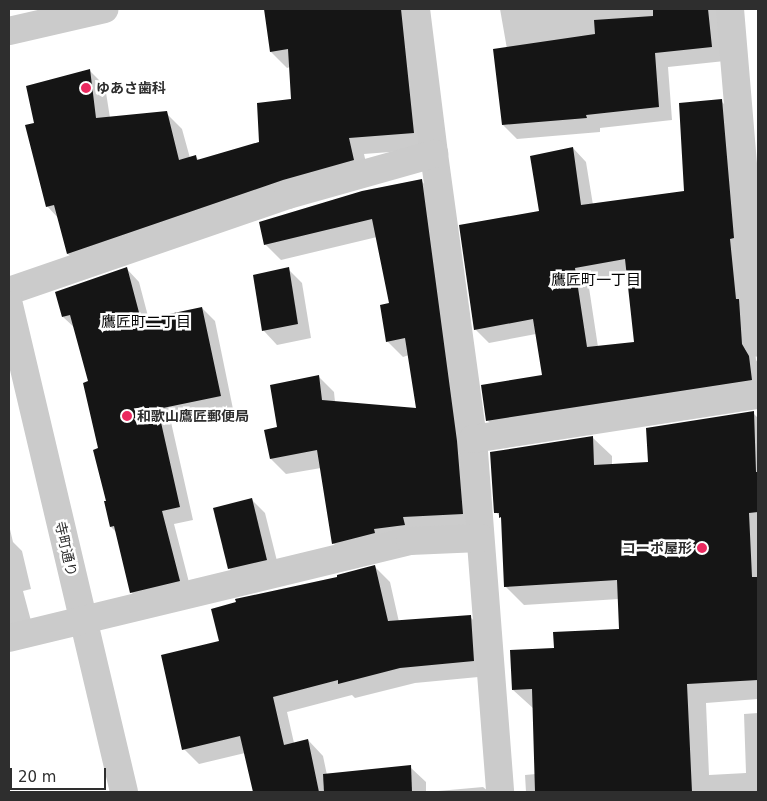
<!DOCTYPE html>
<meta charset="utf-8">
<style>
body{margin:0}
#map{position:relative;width:767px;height:801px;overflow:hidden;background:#fff;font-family:"DejaVu Sans","Noto Sans JP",sans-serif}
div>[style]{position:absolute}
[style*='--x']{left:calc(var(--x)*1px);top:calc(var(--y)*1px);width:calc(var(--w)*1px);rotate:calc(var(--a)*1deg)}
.shadow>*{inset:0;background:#0003}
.building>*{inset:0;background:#151515}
.minor>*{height:28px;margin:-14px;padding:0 14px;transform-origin:14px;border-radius:14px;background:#cbcbcb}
.dots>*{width:14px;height:14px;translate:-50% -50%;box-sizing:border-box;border:2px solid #fff;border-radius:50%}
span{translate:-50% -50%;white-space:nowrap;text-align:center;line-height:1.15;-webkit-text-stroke:5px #fff;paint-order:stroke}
.poi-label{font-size:14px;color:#2e2e2e;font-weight:700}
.left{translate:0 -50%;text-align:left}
.right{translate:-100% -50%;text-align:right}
.street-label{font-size:14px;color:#2e2e2e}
.neighbourhood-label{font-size:15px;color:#000}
.frame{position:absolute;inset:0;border:10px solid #2e2e2e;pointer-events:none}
.scale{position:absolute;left:10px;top:768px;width:96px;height:22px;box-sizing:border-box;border:2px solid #2e2e2e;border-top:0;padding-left:6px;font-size:15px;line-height:18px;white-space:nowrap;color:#2e2e2e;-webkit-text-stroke:4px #fff;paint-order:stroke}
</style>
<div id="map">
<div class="shadow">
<div style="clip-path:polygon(265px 9px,416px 9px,429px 149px,364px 154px,369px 176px,84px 270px,68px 254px,59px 219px,47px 206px,35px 124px,89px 70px,105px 86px,110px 118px,166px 113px,182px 129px,190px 158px,195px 156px,200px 161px,261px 143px,293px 100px,290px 67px,287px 68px,271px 52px)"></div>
<div style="clip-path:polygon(500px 9px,720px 9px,725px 61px,668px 67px,672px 120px,600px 128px,600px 132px,517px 139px,503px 125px,494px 50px,507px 49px)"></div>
<div style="clip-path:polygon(evenodd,721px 101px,735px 115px,756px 360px,758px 363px,758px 395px,501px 434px,488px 421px,543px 376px,536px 334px,489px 343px,475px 329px,573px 148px,586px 162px,593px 205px,686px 192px,721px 101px,628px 274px,635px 343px,598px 347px,588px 281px,628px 274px)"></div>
<div style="clip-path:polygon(421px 181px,437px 196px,478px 530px,349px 559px,333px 543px,321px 468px,286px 474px,271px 459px,278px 428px,318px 376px,334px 392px,335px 402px,418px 409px,409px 355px,403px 357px,387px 341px,390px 304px,377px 237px,281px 260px,265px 244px)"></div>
<div style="clip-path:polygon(126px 268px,139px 282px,149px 320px,202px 308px,215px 321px,233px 409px,171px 422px,193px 520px,174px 524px,192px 594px,144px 605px,131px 592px,116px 532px,111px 527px,90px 382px,76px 329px,63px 317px)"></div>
<div style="clip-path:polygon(288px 269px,302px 283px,311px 338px,277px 345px,264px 331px,254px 276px)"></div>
<div style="clip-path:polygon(753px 413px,758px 418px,758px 699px,706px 703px,709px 775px,746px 773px,744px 714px,758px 713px,758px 792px,526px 792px,525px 775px,536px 774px,534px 709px,513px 690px,555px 649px,621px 630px,619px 599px,524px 605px,505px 586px,503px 520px,496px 512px,593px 438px,612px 456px,612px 465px,649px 463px)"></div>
<div style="clip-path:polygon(251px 499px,265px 513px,280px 573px,243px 582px,229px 568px)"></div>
<div style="clip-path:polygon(9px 525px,13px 542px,22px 551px,31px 589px,23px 591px,34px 632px,9px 640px)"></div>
<div style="clip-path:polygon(375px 567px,390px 582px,399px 622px,470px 617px,486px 632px,489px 676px,415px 683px,355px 698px,352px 695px,287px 712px,294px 743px,308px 740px,323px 756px,327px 775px,410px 767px,426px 782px,426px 792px,254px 792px,245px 753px,199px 764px,184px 749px,221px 642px,339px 578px)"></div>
<div style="clip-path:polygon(483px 787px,489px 792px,427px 792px)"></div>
</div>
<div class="building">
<div style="clip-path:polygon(264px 9px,401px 9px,414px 133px,349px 138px,354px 160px,283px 180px,67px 254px,54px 205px,46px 207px,25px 125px,34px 123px,26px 86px,90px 69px,96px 118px,167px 111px,179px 160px,196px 155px,197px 160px,259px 142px,257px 103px,291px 99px,288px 49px,270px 52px)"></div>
<div style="clip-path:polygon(653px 9px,708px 9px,712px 47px,655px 53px,659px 107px,586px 115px,587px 118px,502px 125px,493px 49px,595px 34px,594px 20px,653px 16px)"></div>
<div style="clip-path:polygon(evenodd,722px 99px,734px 238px,730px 239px,736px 299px,739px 299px,742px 344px,749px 356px,752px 380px,486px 421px,481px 385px,542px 375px,533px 319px,474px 330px,459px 225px,539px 211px,530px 156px,573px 147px,581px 205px,684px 191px,679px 103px,722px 99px,625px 259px,634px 342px,587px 347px,575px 268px,625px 259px)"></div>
<div style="clip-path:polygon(422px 179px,457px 441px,463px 514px,403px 517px,405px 525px,374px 529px,375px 533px,332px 544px,317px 450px,270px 459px,264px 430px,277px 427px,270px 385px,319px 375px,322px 400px,416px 408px,405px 338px,386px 342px,380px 305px,389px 303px,372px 219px,264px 245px,259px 222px,362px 191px)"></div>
<div style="clip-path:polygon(127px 267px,141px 320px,202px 307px,221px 396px,158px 409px,180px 507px,162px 511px,180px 581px,130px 593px,114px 526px,110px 527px,104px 501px,106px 501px,93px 450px,98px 448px,83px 383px,88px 381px,70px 315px,62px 317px,55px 292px)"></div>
<div style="clip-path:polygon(289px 267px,298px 324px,262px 331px,253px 275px)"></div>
<div style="clip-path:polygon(754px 411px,756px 472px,758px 472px,758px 512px,749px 513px,752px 577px,758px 577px,758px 680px,687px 684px,692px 792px,535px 792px,532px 689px,512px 690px,510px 650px,554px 648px,553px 632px,619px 629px,617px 580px,504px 587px,501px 517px,499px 518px,499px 513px,494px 513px,490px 452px,593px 436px,594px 465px,648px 462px,646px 428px)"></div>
<div style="clip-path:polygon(252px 498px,267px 560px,228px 569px,213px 508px)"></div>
<div style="clip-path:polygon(375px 565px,388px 621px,471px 615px,474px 661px,400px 668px,338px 684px,338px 680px,273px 697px,284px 745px,308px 739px,319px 792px,253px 792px,240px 736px,182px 750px,161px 655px,219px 641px,211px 609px,236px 602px,235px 599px,337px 577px,337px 575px)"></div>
<div style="clip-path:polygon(411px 765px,412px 792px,324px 792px,323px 774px)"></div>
</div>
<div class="minor">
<div style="--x:416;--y:9;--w:146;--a:82.9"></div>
<div style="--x:434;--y:154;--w:288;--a:82.2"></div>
<div style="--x:473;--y:439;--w:354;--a:85.6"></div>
<div style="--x:730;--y:9;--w:335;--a:85.2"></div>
<div style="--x:9;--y:31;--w:98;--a:-12.9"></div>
<div style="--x:9;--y:291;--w:295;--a:-19"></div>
<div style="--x:288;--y:195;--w:152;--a:-15.7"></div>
<div style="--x:9;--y:305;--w:500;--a:76.71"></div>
<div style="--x:473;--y:439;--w:288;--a:-8.8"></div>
<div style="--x:9;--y:638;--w:413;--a:-13.6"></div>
<div style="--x:410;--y:541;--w:70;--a:-2.5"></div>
</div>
<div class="dots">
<div style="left:86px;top:88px;background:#eb295f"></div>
<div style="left:127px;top:416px;background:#eb295f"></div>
<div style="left:702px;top:548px;background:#eb295f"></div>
</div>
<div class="poi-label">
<span class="left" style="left:96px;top:88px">ゆあさ歯科</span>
<span class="left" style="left:137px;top:416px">和歌山鷹匠郵便局</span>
<span class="right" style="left:692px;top:548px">コーポ屋形</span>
</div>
<div class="street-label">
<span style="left:66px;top:549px;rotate:77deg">寺町通り</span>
</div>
<div class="neighbourhood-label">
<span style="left:596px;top:281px">鷹匠町一丁目</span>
<span style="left:146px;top:323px">鷹匠町二丁目</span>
</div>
<div class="frame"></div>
<div class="scale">20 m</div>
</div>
